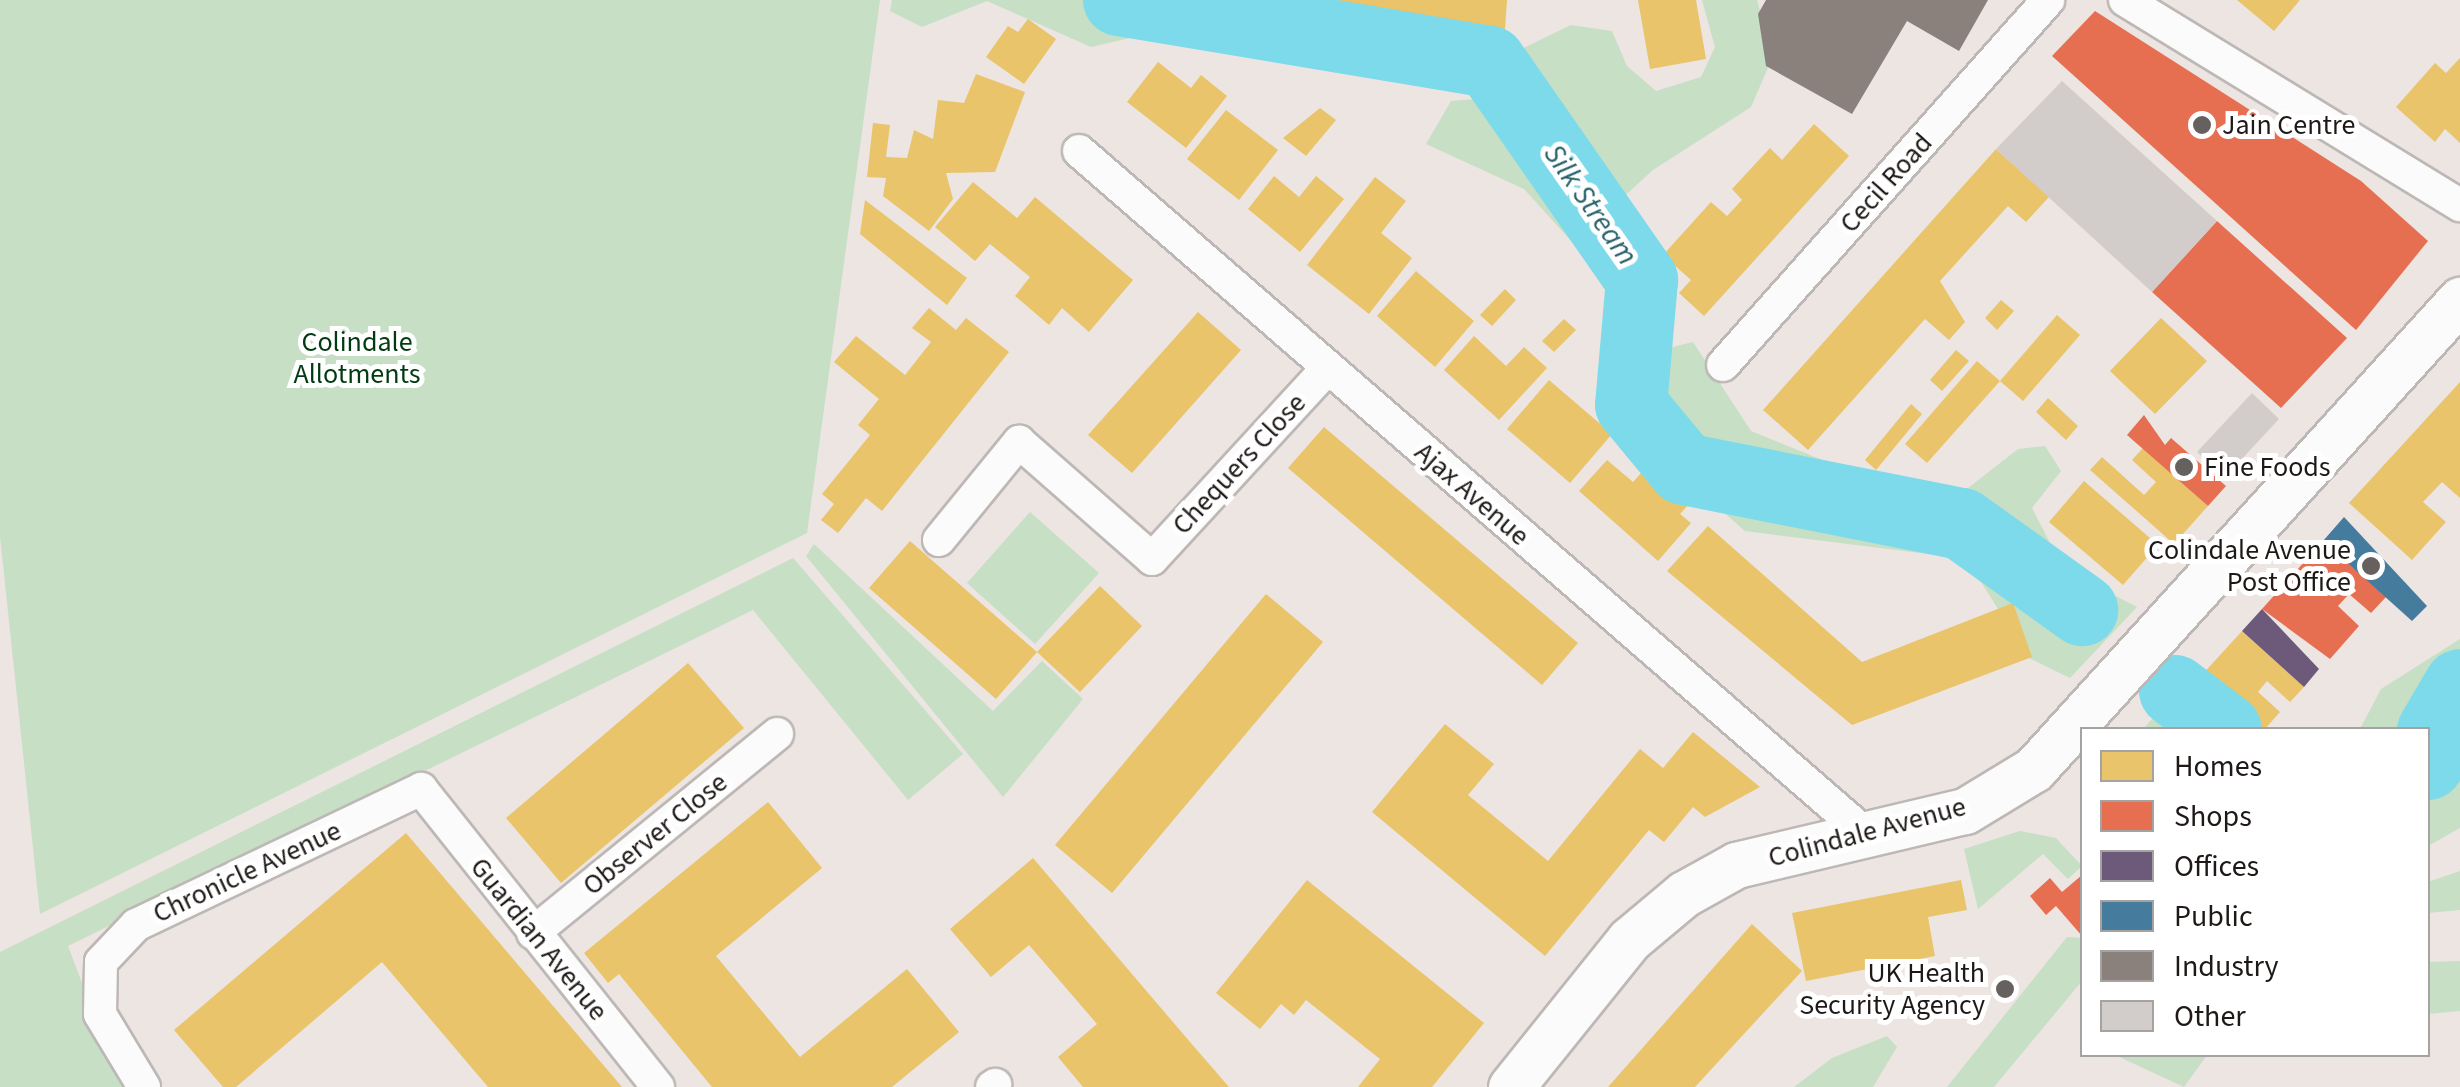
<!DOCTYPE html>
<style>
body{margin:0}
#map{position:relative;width:2460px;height:1087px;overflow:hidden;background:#ece5e2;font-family:"Source Sans 3",sans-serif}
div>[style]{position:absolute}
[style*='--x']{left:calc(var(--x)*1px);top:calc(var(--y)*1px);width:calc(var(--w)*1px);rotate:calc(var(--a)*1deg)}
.green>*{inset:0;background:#c6dfc5}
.homes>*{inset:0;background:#e9c46a}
.shops>*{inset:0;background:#e76f51}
.offices>*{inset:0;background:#6d597a}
.public>*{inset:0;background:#457b9d}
.industry>*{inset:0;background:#8a817c}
.river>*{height:72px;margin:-36px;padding:0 36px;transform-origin:36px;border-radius:36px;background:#7ddaea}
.building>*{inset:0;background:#d2ccca}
.roads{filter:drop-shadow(2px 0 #bdb8b5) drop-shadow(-2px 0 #bdb8b5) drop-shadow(0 2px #bdb8b5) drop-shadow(0 -2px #bdb8b5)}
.street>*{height:32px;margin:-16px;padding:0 16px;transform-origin:16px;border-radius:16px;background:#fcfbfb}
.secondary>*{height:45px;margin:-22.5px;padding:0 22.5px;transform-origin:22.5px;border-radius:22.5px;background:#fcfbfb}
.dots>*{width:28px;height:28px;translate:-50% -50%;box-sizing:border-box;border:5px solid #fff;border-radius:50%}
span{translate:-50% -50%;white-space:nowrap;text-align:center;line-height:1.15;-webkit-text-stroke:10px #fff;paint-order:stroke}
.poi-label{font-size:28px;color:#1e1917}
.left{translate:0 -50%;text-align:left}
.right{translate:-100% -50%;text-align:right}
.street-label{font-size:28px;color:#1e1917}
.park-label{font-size:28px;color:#003b12}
.water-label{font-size:30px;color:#286069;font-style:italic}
.legend{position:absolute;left:2080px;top:727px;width:350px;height:330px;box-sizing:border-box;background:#fff;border:2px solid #a5a3a2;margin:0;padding:12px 18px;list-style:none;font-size:30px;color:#1e1917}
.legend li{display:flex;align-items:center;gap:20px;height:50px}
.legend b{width:50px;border:2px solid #a5a3a2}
</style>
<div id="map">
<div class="green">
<div style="clip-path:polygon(0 0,880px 0,807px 533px,40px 914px,0 536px)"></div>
<div style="clip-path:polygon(892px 0,1282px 0,1311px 26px,1513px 53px,1571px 25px,1612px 31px,1627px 66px,1656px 91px,1701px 77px,1715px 47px,1702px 0,1757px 0,1773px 56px,1751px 107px,1653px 170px,1573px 243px,1524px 189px,1426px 144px,1451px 101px,1475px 99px,1437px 70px,1138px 36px,1091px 47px,987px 1px,922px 27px,890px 11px)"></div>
<div style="clip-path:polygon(1693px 342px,1751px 431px,1879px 483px,1963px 492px,2018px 449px,2045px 446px,2061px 471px,2032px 508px,2051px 545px,2094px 585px,2137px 607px,2070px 678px,2029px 658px,1981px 582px,1952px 557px,1745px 531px,1660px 457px,1651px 378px,1669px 348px)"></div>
<div style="clip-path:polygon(1030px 512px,1099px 573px,1035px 644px,967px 583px)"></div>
<div style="clip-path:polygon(814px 544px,993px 711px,1042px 661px,1083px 699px,1003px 797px,806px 556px)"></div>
<div style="clip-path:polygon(793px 558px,963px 754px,908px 800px,753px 610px,68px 946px,104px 1041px,133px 1087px,0 1087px,0 952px)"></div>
<div style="clip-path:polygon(2460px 639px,2460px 828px,2428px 846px,2428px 730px,2360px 729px,2381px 689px)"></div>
<div style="clip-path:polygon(2167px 702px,2201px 729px,2143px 729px)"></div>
<div style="clip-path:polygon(2020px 831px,2056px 838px,2082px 866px,2068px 879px,2043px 854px,1978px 909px,1964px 849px)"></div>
<div style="clip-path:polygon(2460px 871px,2460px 910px,2428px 913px,2428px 882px)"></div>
<div style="clip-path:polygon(2067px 937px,2082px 938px,2082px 981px,1994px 1087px,1947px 1087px)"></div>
<div style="clip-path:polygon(2460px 961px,2460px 1011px,2428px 1014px,2428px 962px)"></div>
<div style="clip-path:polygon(1887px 1036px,1897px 1047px,1873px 1087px,1794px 1087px,1832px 1058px)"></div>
<div style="clip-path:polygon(2115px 1055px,2115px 1054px,2207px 1055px,2184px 1087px)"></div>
</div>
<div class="homes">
<div style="clip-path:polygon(1314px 0,1507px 0,1504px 44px,1314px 19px)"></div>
<div style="clip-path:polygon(1638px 0,1696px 0,1706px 59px,1650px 69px)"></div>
<div style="clip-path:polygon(2237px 0,2300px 0,2274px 31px)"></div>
<div style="clip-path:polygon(1028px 19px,1056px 39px,1024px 84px,986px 57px,1008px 26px,1018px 32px)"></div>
<div style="clip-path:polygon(2460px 58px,2460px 143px,2445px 129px,2435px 142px,2396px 107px,2435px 63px,2446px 73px)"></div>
<div style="clip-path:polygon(1158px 62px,1191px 88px,1201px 75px,1227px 96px,1186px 148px,1127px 102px)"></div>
<div style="clip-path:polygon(976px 74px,1025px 92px,995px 172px,946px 173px,953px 199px,929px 231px,883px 196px,886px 178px,867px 177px,873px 123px,890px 125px,886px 157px,907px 158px,914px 130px,933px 139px,938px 100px,964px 103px)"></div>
<div style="clip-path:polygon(1320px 108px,1336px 120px,1306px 156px,1283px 138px)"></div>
<div style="clip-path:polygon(1226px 110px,1278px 150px,1239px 200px,1187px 159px)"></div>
<div style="clip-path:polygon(1814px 124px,1849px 156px,1704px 316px,1679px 293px,1691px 280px,1663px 255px,1711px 202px,1727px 216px,1742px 200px,1732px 189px,1770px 148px,1782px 160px)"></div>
<div style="clip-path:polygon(1996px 149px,2049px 197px,2026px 222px,2008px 206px,1940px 281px,1965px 322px,1949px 340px,1925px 319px,1808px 450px,1763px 410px)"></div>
<div style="clip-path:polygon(1274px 176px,1299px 197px,1316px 176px,1344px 199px,1300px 252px,1248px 209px)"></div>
<div style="clip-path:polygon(1375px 177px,1406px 201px,1381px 233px,1412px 258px,1369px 314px,1307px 265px)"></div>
<div style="clip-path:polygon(973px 182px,1017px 218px,1035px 197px,1133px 280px,1089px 332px,1062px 308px,1049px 325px,1015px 296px,1030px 277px,990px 244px,975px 261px,935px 227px)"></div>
<div style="clip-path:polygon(865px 200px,967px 278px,947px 305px,860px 234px)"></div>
<div style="clip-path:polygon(1416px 271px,1474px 321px,1435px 367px,1377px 316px)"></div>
<div style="clip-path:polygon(1505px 289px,1516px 300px,1492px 326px,1480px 315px)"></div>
<div style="clip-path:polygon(2001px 300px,2014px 311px,1997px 330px,1985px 318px)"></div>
<div style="clip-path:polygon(929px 308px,956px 330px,966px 318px,1009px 352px,882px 511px,866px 498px,838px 533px,821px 520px,834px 504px,822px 494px,870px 435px,858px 425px,879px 399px,834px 362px,856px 336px,905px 375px,931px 342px,912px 328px)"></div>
<div style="clip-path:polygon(1198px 312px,1241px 350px,1132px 473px,1088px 435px)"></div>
<div style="clip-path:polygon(2057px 315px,2080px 335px,2023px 401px,2000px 381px)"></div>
<div style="clip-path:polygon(2161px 318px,2207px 361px,2155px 414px,2110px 371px)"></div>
<div style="clip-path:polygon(1564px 319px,1576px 330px,1554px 352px,1542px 341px)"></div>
<div style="clip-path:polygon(1474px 336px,1506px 366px,1524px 347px,1547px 368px,1499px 420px,1444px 370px)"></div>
<div style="clip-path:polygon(1956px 350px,1969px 361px,1942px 391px,1930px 380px)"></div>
<div style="clip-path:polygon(1977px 361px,2000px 381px,1927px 463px,1905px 444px)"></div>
<div style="clip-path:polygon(1549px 380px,1612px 434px,1570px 483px,1507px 429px)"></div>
<div style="clip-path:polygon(2460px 382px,2460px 498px,2442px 482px,2423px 502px,2446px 522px,2412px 560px,2349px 503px)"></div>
<div style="clip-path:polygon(2048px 398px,2078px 426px,2066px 440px,2036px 412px)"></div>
<div style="clip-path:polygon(1911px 404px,1922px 414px,1876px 470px,1865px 460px)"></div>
<div style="clip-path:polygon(1324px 427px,1578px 643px,1542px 685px,1288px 468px)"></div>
<div style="clip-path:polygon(2143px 448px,2208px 506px,2174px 544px,2090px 470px,2102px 457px,2144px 495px,2156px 482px,2132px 460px)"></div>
<div style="clip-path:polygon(1607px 460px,1633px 482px,1652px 461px,1694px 498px,1680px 514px,1691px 523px,1658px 561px,1579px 491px)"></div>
<div style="clip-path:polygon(2084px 481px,2158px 545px,2123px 585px,2049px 522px)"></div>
<div style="clip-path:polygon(1708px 526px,1862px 662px,2013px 603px,2032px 657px,1852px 725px,1667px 571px)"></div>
<div style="clip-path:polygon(910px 541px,1037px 652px,1100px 586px,1142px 626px,1080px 692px,1037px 652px,996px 699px,869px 588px)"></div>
<div style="clip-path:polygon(1266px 594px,1323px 642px,1112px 893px,1055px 845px)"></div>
<div style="clip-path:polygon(2242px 631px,2304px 687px,2290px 702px,2267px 681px,2258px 692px,2280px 712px,2264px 730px,2200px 677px)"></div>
<div style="clip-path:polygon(688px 663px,744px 728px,561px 883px,506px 818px)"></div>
<div style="clip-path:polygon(1445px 724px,1494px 764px,1468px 795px,1548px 861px,1640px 749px,1663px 768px,1693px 732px,1760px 787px,1705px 817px,1693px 807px,1664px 842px,1649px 830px,1545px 956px,1372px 812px)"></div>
<div style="clip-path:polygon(768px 802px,822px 868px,716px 956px,800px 1057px,907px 969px,959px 1032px,892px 1087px,712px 1087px,619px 974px,608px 983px,584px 953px)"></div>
<div style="clip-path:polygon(406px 833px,622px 1087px,488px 1087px,382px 962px,236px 1087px,223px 1087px,174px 1030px)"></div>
<div style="clip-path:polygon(1033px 858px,1184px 1035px,1229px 1087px,1083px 1087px,1058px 1057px,1097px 1024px,1029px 945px,991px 977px,950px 929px)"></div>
<div style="clip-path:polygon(1307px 880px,1484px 1023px,1432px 1087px,1358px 1087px,1380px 1059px,1306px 1000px,1294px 1015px,1281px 1004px,1260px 1029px,1216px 993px)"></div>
<div style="clip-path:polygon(1961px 880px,1967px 910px,1928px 917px,1935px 956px,1806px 981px,1792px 913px)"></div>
<div style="clip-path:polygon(1752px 924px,1802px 971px,1695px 1087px,1608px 1087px)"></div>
</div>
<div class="shops">
<div style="clip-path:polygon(2095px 11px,2361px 181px,2428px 241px,2356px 330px,2052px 56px)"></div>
<div style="clip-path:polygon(2217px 221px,2347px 338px,2281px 408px,2152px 292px)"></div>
<div style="clip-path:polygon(2144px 415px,2165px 445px,2171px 438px,2226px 486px,2208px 506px,2127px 435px)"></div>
<div style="clip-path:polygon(2323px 541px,2386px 597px,2371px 613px,2349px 594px,2338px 606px,2359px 626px,2330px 659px,2262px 609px)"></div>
<div style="clip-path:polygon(2082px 875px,2082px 936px,2056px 906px,2046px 915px,2030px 896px,2050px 878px,2062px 892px)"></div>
</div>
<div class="offices">
<div style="clip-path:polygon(2262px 609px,2319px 669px,2304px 687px,2242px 631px)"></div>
</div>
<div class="public">
<div style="clip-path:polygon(2344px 517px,2427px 606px,2412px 621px,2323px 541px)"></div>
</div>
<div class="industry">
<div style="clip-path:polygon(1766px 0,1988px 0,1959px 51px,1907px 21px,1852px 114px,1766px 66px,1758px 14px)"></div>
</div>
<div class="river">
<div style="--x:1119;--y:0;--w:376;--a:9.5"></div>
<div style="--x:1490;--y:62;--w:266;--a:55.1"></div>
<div style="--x:1642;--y:280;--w:125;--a:95"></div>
<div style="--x:1631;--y:405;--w:83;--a:50.4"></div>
<div style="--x:1684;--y:469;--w:283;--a:11.2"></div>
<div style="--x:1962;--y:524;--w:148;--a:35.6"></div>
<div style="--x:2175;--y:691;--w:64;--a:37.4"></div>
<div style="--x:2428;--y:764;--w:33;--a:-81"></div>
<div style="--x:2433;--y:731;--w:53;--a:-59.6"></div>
</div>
<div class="building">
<div style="clip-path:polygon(2062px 81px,2217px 221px,2152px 292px,1996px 149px)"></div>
<div style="clip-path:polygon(2252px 393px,2279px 419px,2225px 477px,2197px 452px)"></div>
</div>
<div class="roads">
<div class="street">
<div style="--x:2125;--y:0;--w:393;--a:31.5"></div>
<div style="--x:1079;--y:151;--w:1043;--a:40.96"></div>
<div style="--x:1723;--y:365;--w:489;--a:-48.3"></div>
<div style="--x:939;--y:540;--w:127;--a:-50.8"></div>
<div style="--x:1019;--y:442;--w:177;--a:41.3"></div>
<div style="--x:1152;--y:559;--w:258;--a:-47.4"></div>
<div style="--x:533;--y:933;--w:315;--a:-39.2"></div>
<div style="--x:144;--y:1087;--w:85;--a:-121.1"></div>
<div style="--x:100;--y:1014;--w:52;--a:-88.9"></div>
<div style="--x:101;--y:962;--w:51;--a:-46.6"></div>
<div style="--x:136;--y:925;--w:316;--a:-25.5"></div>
<div style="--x:421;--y:789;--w:381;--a:51.5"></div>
<div style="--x:992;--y:1087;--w:4;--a:-34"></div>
</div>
<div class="secondary">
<div style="--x:1511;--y:1087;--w:189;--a:-51.2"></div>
<div style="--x:1629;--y:940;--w:72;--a:-39.9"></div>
<div style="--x:1684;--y:894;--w:60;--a:-29.1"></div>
<div style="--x:1736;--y:865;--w:235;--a:-13.3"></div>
<div style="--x:1965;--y:811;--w:81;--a:-31.3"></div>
<div style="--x:2034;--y:769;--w:634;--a:-47.75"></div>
</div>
</div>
<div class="dots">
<div style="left:2202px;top:125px;background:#66605e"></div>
<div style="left:2184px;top:467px;background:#66605e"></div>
<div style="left:2371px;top:566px;background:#66605e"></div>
<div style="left:2005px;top:989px;background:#66605e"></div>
</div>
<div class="poi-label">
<span class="left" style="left:2222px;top:125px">Jain Centre</span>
<span class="left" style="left:2204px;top:467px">Fine Foods</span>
<span class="right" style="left:2351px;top:566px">Colindale Avenue<br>Post Office</span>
<span class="right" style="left:1985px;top:989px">UK Health<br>Security Agency</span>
</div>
<div class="street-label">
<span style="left:1886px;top:183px;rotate:-48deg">Cecil Road</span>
<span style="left:1239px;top:464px;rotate:-47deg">Chequers Close</span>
<span style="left:1472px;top:494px;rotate:41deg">Ajax Avenue</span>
<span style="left:1867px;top:832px;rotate:-15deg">Colindale Avenue</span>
<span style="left:655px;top:834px;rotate:-39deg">Observer Close</span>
<span style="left:247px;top:872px;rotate:-25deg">Chronicle Avenue</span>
<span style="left:539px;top:939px;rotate:51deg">Guardian Avenue</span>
</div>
<div class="park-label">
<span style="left:357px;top:358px">Colindale<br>Allotments</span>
</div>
<div class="water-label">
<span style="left:1590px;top:205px;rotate:55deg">Silk Stream</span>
</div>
<ul class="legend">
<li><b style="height:28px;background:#e9c46a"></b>Homes</li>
<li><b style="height:28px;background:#e76f51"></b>Shops</li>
<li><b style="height:28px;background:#6d597a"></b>Offices</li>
<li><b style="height:28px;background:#457b9d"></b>Public</li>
<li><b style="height:28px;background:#8a817c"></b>Industry</li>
<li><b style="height:28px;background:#d2ccca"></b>Other</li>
</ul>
</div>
